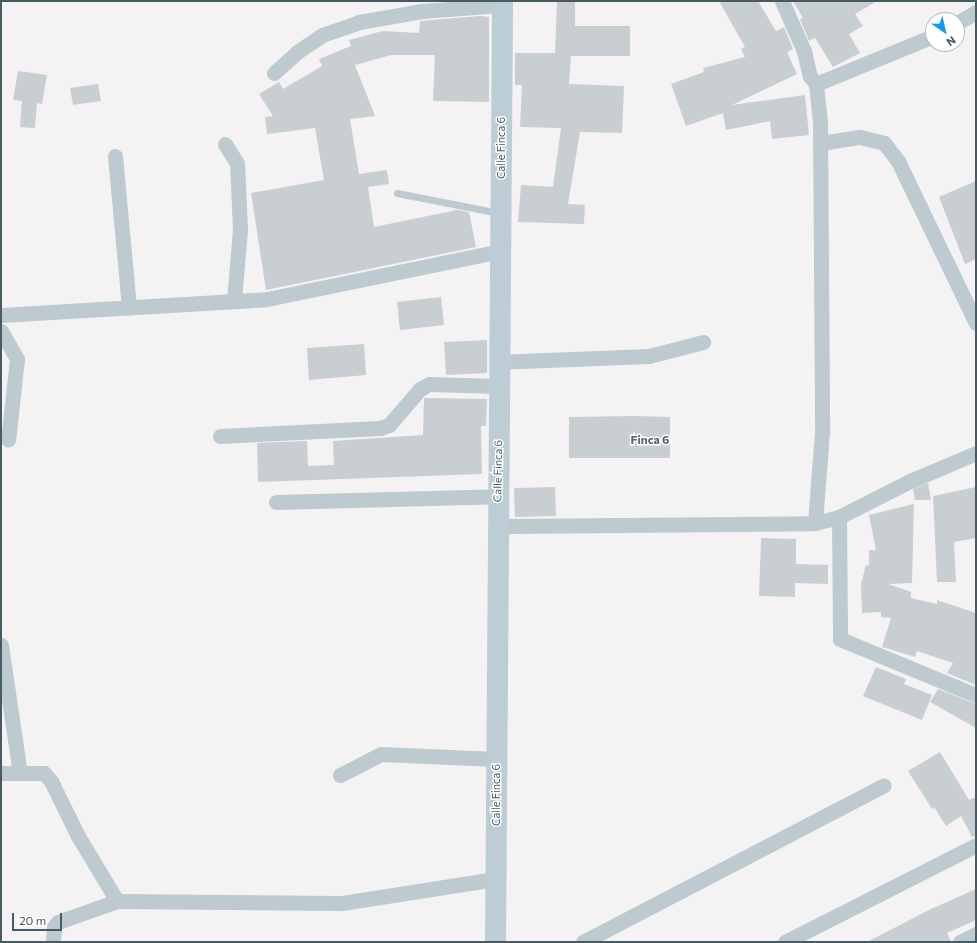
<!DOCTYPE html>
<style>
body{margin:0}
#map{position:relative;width:977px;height:943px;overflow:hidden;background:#f5f2f3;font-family:Commissioner,sans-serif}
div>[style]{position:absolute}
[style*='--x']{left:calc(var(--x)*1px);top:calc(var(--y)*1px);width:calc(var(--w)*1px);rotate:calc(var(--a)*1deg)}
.building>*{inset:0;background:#c9ced2}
.lane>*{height:7px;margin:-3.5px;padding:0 3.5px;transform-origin:3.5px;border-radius:3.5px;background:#bdcacf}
.street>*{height:15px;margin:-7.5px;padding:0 7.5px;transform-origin:7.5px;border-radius:7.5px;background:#bdcacf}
.secondary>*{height:21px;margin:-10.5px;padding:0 10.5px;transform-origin:10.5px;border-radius:10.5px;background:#bdcdd5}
span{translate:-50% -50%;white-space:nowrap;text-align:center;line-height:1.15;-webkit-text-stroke:3px #fff;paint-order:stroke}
.street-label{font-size:11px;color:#485a62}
.neighbourhood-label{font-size:12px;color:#5e6468;font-weight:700}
.frame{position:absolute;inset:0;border:2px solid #485a62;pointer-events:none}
.north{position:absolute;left:925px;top:12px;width:40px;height:40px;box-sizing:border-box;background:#fff;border:1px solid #b6bdc0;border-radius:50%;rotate:146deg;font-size:11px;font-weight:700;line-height:16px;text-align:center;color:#485a62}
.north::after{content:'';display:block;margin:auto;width:14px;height:18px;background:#0e9bf3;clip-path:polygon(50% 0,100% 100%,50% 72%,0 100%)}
.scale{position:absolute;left:12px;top:913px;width:50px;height:18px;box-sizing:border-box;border:2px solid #485a62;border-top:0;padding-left:5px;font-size:12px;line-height:14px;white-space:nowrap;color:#485a62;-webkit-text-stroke:3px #fff;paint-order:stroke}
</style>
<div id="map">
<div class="building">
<div style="clip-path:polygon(557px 1px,575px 1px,575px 26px,630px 26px,630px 56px,571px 56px,569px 84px,624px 86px,622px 133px,580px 132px,568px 204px,585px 205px,584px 224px,518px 222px,521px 185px,553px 187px,561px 128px,520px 127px,522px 85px,515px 85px,515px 53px,555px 53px)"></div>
<div style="clip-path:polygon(719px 1px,758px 1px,776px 31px,784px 27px,793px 49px,787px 52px,797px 74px,732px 105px,805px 95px,809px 135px,772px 139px,770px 121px,726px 130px,723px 113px,686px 126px,671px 84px,704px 72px,703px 68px,745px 57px,741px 49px,745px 47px)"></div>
<div style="clip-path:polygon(793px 1px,877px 1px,855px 14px,863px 26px,849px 34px,860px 53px,833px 67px,815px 38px,809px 41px,800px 19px,803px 18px)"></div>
<div style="clip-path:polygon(480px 16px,489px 17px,489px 102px,433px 101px,435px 55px,391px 55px,355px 65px,375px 116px,350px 119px,359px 174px,387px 170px,389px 184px,368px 187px,374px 227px,457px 210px,469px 212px,476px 247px,266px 290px,251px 193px,324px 180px,315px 128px,267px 134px,265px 117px,273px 116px,259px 94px,279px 82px,283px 89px,322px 66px,319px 59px,351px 46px,349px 40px,383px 31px,419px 33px,420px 21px)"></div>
<div style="clip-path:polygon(18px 71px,47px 75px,42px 104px,37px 103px,35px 128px,20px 127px,22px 101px,13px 100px)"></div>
<div style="clip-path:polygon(98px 84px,101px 101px,73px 105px,70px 88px)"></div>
<div style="clip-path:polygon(976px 181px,976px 259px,965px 264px,939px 197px)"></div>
<div style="clip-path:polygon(441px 297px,444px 325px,400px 330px,397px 302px)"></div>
<div style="clip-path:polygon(487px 340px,487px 373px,446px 375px,444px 342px)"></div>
<div style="clip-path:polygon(364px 344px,366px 375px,309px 380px,307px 348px)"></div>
<div style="clip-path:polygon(424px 398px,487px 399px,486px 426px,481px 426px,482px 474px,258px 482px,257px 443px,307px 441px,308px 466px,334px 465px,333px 441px,423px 435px)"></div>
<div style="clip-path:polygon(635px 416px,670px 417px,670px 458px,569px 458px,569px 417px)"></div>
<div style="clip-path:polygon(928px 483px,931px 500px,915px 500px,913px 489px)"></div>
<div style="clip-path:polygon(555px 487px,556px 516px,515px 517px,514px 488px)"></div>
<div style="clip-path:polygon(976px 487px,976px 538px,954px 542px,956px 582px,937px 582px,933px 496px)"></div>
<div style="clip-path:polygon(914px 504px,912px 583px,888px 584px,911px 592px,911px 598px,937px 604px,937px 600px,976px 613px,976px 685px,947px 673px,953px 663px,917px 651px,915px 657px,882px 647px,891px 618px,881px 617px,881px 612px,862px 613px,861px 584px,866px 565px,869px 566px,869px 550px,876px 550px,869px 515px)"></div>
<div style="clip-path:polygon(761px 538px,796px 539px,796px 564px,828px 565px,828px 584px,795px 583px,795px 597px,759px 596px)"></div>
<div style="clip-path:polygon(876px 667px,906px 679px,904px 684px,932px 695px,922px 720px,863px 696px)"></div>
<div style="clip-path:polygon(938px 689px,976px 704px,976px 728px,930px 702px)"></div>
<div style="clip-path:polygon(940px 752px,969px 800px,976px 797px,976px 836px,972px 837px,961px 816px,946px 826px,934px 807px,932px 809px,908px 771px)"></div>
<div style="clip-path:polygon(976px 889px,976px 920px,947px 933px,951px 942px,867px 942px,929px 910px)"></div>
</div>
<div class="lane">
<div style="--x:397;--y:193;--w:104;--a:11.1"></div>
</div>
<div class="street">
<div style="--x:782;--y:1;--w:55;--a:66.3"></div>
<div style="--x:804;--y:51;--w:26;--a:77"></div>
<div style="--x:810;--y:76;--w:10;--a:53"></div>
<div style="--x:816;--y:84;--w:37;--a:84"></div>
<div style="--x:820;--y:121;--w:311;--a:89.6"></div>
<div style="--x:822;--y:432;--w:91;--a:94.4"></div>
<div style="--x:957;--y:23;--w:22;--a:-30"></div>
<div style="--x:274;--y:73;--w:31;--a:-42"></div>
<div style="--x:297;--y:52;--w:30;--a:-34"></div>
<div style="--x:322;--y:35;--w:39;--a:-19"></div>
<div style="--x:359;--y:22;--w:64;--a:-9.9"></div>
<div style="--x:422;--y:11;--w:79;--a:-4.3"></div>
<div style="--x:816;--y:84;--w:126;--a:-22.3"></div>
<div style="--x:821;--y:143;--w:39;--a:-9"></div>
<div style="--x:860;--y:137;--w:25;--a:14"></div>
<div style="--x:884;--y:143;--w:23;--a:52"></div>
<div style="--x:898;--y:161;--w:180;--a:64.3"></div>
<div style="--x:225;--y:144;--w:22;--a:58"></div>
<div style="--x:237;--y:163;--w:66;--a:87.4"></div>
<div style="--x:240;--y:229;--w:72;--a:94.8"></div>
<div style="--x:115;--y:156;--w:152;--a:84.7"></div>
<div style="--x:1;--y:315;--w:266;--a:-3.4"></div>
<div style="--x:267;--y:299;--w:239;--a:-11.6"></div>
<div style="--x:1;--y:331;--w:32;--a:60"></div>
<div style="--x:17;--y:359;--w:81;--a:96.3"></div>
<div style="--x:498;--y:362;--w:151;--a:-2.3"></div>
<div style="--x:649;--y:356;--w:56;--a:-14.5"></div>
<div style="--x:220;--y:436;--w:160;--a:-2.9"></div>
<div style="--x:380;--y:428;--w:9;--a:-18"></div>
<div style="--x:389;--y:425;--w:48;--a:-49.3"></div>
<div style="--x:420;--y:389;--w:10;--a:-29"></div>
<div style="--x:429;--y:384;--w:70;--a:1.6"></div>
<div style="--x:276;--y:502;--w:223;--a:-1.5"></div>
<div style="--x:839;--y:517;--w:122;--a:89.5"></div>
<div style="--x:840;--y:639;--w:147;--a:22.4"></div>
<div style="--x:497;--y:526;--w:318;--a:-0.5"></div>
<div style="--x:815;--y:523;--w:25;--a:-14"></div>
<div style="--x:839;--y:517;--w:80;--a:-26.9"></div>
<div style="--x:910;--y:481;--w:72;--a:-23"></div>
<div style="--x:1;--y:645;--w:129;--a:81.6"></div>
<div style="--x:20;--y:773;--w:24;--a:0"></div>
<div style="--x:44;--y:773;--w:11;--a:49"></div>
<div style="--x:51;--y:781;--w:61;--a:63.9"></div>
<div style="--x:78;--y:836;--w:76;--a:59"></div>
<div style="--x:117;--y:901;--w:225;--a:0.5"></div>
<div style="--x:342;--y:903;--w:155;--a:-8.9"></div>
<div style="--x:1;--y:773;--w:19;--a:0"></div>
<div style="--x:340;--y:775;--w:46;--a:-27.1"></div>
<div style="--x:381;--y:754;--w:115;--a:2.5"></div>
<div style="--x:53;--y:942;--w:15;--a:-86"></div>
<div style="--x:54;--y:927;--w:6;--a:-51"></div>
<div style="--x:58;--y:922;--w:63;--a:-19.6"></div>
<div style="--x:583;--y:942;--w:339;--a:-27.5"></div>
<div style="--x:785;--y:942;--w:214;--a:-26.9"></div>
<div style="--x:960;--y:942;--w:18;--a:-27"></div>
</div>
<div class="secondary">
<div style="--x:495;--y:942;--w:941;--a:-89.57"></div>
</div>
<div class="street-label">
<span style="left:501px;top:148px;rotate:-90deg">Calle Finca 6</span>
<span style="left:498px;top:471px;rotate:-89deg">Calle Finca 6</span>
<span style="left:496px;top:795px;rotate:-90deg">Calle Finca 6</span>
</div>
<div class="neighbourhood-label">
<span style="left:650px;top:440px">Finca 6</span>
</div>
<div class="frame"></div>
<div class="north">N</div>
<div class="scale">20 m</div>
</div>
